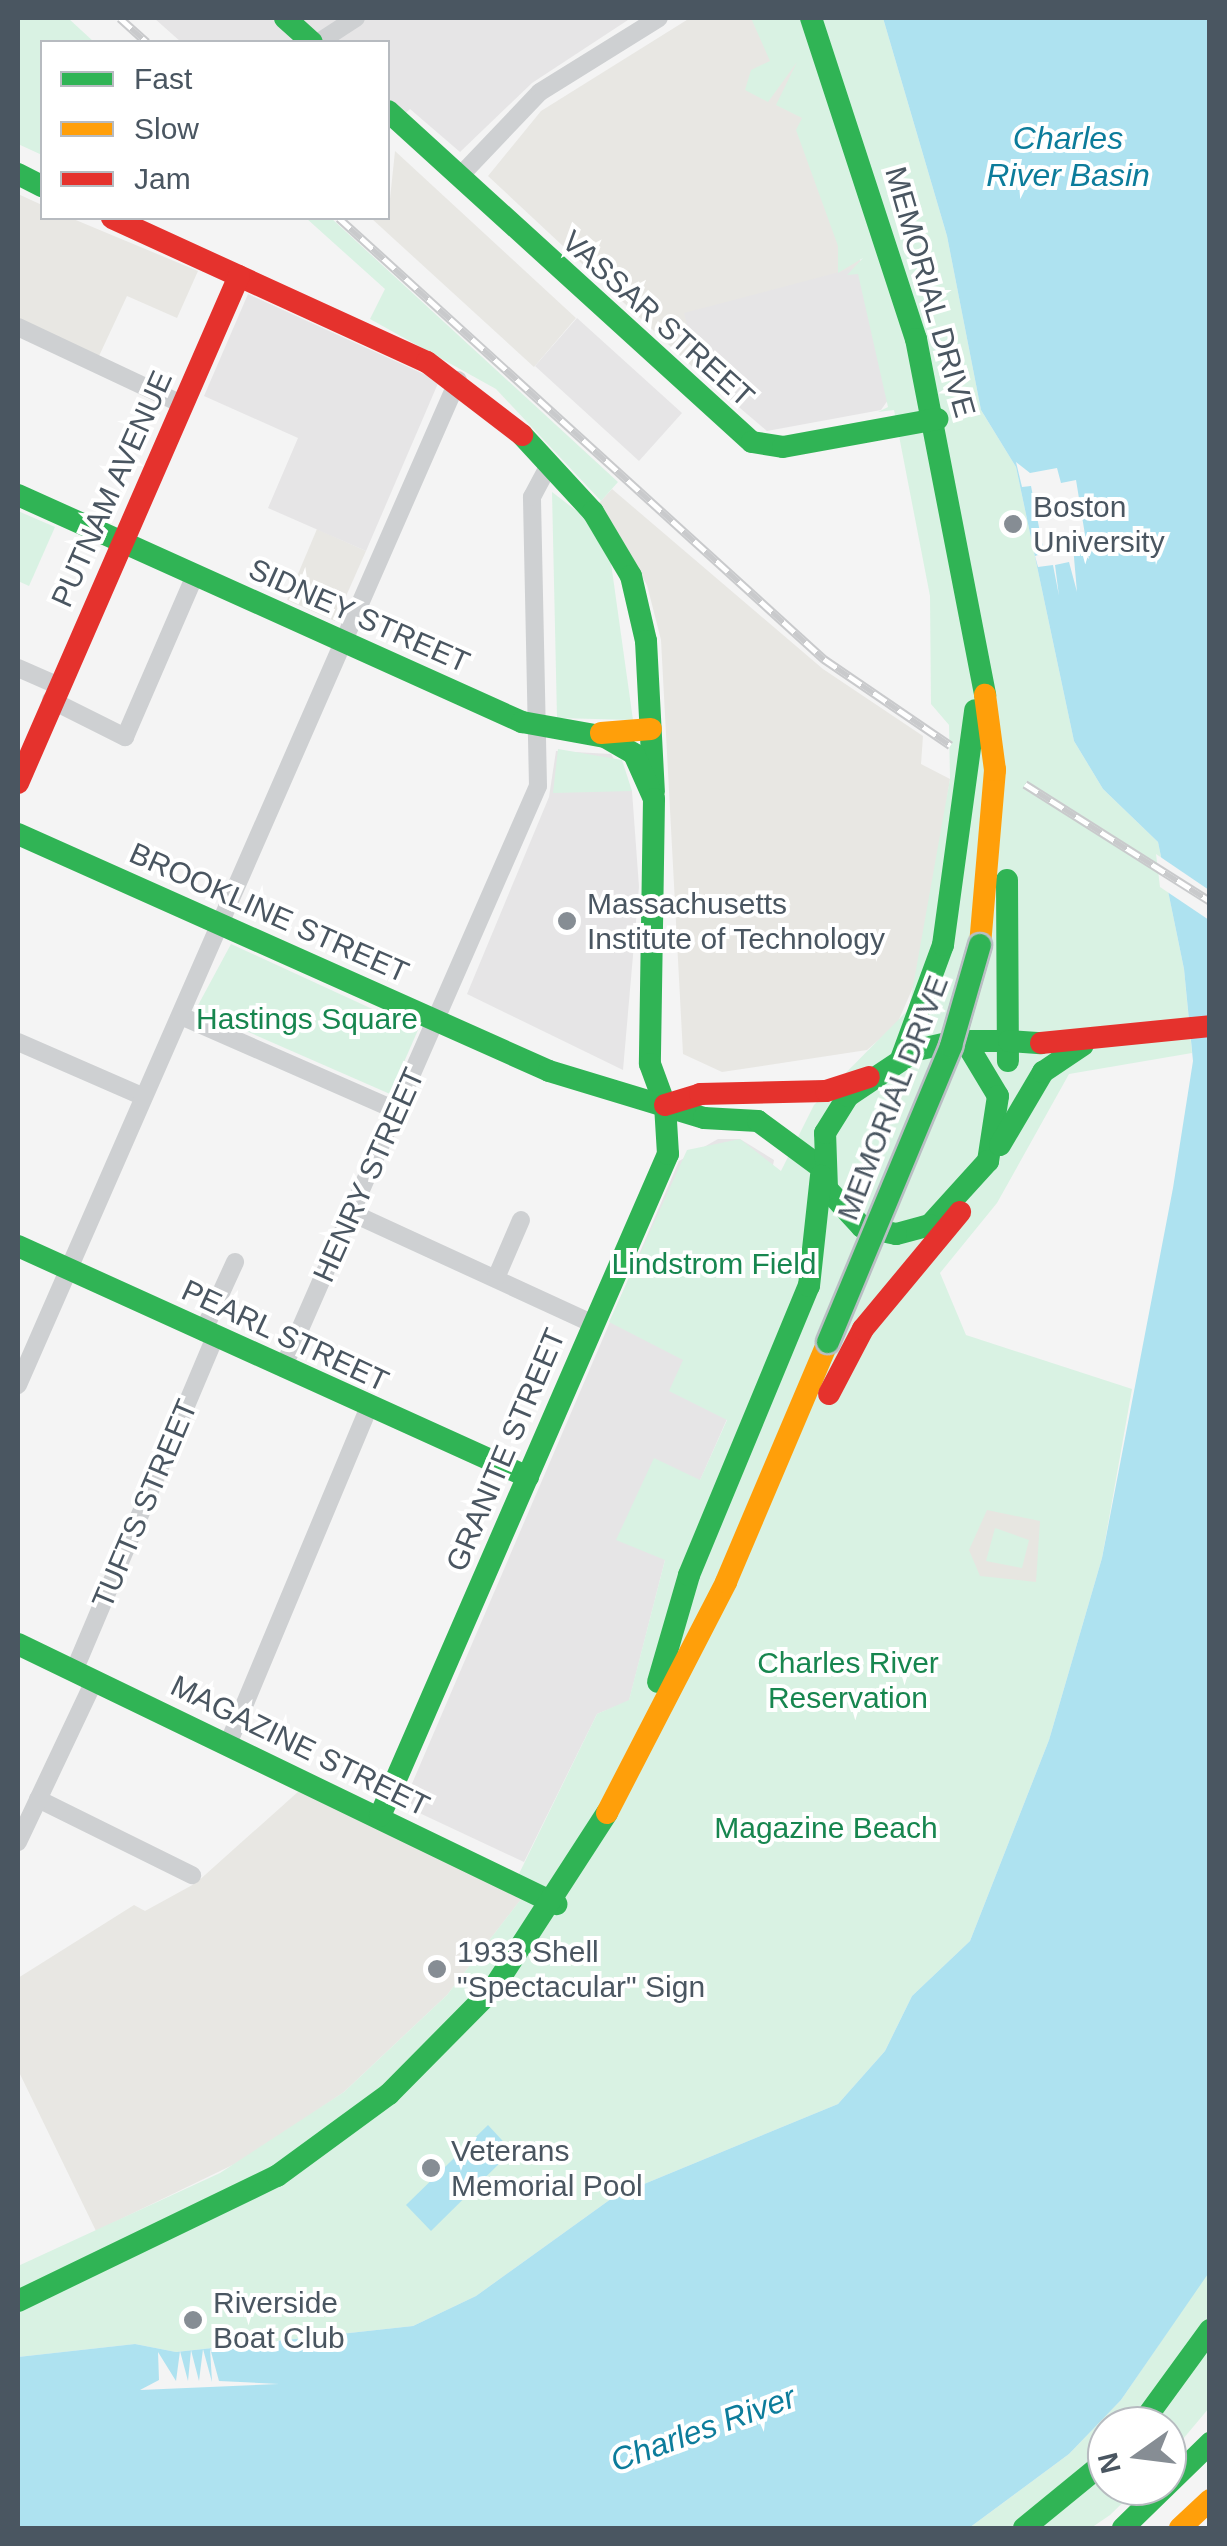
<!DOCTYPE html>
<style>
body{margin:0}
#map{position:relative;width:1227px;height:2546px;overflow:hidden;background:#f4f4f4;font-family:Helvetica,sans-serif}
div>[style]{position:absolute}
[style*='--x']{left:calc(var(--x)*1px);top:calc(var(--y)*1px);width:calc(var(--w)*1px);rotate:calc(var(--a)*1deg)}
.commercial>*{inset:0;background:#e8e7e3}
.education>*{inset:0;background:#e6e5e6}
.green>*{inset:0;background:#d9f2e3}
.sand>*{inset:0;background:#e7e6e1}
.water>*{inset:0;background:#aee2f0}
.pier>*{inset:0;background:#f4f4f4}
.street>*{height:18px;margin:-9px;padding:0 9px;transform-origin:9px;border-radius:9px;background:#ced0d2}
.fast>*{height:22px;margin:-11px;padding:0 11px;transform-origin:11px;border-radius:11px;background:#30b455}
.slow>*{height:22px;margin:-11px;padding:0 11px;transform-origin:11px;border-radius:11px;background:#ff9f0a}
.jam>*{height:22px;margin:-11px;padding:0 11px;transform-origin:11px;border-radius:11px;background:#e5322d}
.rail>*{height:9px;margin-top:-4.5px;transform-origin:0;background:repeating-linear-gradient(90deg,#fff 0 15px,#c9cacc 0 30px);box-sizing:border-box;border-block:2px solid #c9cacc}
.bridges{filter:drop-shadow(2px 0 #b9bec3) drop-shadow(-2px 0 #b9bec3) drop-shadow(0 2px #b9bec3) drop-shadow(0 -2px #b9bec3)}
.fast-bridge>*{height:22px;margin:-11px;padding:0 11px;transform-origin:11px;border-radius:11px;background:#30b455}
.dots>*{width:28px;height:28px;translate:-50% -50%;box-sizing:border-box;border:5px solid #fff;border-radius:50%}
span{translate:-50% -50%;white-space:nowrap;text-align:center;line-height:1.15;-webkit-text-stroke:8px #fff;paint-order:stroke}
.street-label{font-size:30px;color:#4a5661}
.poi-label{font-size:30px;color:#4a5661}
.left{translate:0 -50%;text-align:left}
.park-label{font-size:30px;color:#17864f}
.water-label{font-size:32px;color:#0c7c9b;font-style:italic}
.frame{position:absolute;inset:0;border:20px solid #4a5661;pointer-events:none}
.legend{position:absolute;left:40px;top:40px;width:350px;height:180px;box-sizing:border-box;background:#fff;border:2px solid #b7bbc0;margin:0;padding:12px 18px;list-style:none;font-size:30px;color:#4a5661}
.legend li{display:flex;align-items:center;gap:20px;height:50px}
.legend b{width:50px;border:2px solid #b7bbc0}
.north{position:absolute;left:1087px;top:2406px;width:100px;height:100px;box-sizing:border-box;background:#fff;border:2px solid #b7bbc0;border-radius:50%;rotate:256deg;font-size:28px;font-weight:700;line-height:40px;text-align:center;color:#4a5661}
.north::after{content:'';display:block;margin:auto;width:35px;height:45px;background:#868d94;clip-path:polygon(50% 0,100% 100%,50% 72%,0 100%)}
</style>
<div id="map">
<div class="commercial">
<div style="clip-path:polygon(690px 18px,784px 18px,862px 266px,689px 341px,699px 373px,488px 176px,541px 111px)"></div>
<div style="clip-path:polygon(395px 151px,576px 318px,534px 367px,371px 218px,388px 218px)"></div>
<div style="clip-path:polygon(18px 194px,42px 205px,42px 218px,71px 218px,198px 271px,177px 318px,127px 296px,99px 356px,18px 319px)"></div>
<div style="clip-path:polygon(612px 489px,823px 669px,923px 736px,921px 764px,950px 779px,921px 969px,897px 1024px,867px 1050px,722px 1072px,683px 1054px,661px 640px,647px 585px,599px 503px)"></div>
<div style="clip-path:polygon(317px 529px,366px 551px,335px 621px,287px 600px)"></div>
<div style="clip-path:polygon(309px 1782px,529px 1889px,447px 1995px,344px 2092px,245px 2159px,96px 2231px,18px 2070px,18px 1978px,134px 1905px,145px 1911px,196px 1883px)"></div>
</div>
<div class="education">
<div style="clip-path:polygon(154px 18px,631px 18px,532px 83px,460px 152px,410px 109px,388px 130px,388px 42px,181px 42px)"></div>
<div style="clip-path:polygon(862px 266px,888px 400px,881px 410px,767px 431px,699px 373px,684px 313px)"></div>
<div style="clip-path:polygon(248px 294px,439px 381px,366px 551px,268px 508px,298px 438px,204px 396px)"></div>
<div style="clip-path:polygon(577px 318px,682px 413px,639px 461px,535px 366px)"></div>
<div style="clip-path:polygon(556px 751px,611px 754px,632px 791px,639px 887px,623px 1070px,467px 994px,549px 797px)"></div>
<div style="clip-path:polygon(718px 1139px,740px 1139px,774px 1160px,727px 1419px,665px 1560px,629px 1701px,597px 1714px,524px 1862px,413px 1810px,408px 1793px,679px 1161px)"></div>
</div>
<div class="green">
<div style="clip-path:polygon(18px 18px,68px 18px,94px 42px,42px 42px,42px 155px,18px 144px)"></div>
<div style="clip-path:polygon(751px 18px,883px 18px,947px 236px,981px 410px,1016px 467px,1074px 741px,1103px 789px,1158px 842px,1184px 969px,1192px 1053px,1069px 1074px,997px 1203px,940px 1273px,966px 1335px,1132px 1389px,1102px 1558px,1049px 1740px,970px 1941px,912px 1996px,885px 2051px,838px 2104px,615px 2196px,476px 2296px,413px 2326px,176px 2352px,135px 2344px,18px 2357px,18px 2266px,220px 2173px,344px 2092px,447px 1995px,528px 1890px,515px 1882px,597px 1714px,629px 1700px,665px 1560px,616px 1540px,654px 1458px,700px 1480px,727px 1420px,669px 1391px,683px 1360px,609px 1322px,687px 1150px,740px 1139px,781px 1171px,814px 1105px,909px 1009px,950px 779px,949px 725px,931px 704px,930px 596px,894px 410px,878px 412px,888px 407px,858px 274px,847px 275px,863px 258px,838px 273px,838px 246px,796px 130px,802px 118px,776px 105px,797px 62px,768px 102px,745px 90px,751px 70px,770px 61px)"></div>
<div style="clip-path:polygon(306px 218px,331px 218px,618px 482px,601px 501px,496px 389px,370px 319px,385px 289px)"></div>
<div style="clip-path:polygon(552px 492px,582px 515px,611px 563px,633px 720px,557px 718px)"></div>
<div style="clip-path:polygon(18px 511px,55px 527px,29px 586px,18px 581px)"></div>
<div style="clip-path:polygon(558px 749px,622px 760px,632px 791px,553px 793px)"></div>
<div style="clip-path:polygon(231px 944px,418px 1030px,390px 1094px,196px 1009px)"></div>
<div style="clip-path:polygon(1209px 2271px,1209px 2408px,1167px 2458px,1167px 2426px,1107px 2426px,1107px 2486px,1140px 2486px,1110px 2515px,1091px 2528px,969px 2528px,1069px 2454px,1121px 2400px)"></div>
</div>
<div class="sand">
<div style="clip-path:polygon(evenodd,987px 1510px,1040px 1521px,1036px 1582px,980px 1576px,969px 1550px,987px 1510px,995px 1528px,1029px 1540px,1022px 1568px,986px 1561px,995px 1528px)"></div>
</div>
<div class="water">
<div style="clip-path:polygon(883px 18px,1209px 18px,1210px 2271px,1121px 2400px,1069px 2454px,969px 2528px,18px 2528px,18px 2357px,135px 2344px,176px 2352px,413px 2326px,476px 2296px,615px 2196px,838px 2104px,885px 2051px,912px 1996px,970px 1941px,1049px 1740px,1102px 1558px,1173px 1188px,1193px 1061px,1184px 969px,1158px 842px,1103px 789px,1074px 741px,1016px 467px,981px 410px,947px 236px)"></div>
<div style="clip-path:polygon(488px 2125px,512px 2151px,431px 2231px,406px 2205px)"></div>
</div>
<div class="pier">
<div style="clip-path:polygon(1016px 462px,1030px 473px,1057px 468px,1061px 483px,1076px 480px,1089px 559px,1073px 546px,1077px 592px,1069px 562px,1055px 565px,1059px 596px,1053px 565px,1038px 567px,1035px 556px,1044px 553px,1031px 486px,1022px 487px)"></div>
<div style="clip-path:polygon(1156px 854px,1209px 890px,1209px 920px,1160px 887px)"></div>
<div style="clip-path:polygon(210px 2348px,219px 2381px,279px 2384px,140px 2390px,159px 2380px,158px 2352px,176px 2381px,180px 2351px,188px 2381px,191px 2350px,199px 2381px,203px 2349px,212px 2382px)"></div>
</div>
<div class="street">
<div style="--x:319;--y:42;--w:44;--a:-33"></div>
<div style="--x:459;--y:177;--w:117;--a:-46.4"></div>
<div style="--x:540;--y:92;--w:140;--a:-31.9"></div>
<div style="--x:18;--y:327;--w:181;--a:25.2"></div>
<div style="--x:18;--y:668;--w:43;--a:23.6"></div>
<div style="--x:51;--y:700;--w:83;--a:26.6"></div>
<div style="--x:125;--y:737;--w:176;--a:-66.6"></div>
<div style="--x:181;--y:1016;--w:236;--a:23.7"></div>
<div style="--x:18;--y:1042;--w:137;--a:23.6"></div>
<div style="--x:352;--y:1213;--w:265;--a:24.7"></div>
<div style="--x:496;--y:1278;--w:63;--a:-66.7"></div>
<div style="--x:203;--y:1332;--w:77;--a:-65.4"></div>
<div style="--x:283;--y:1368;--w:635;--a:-66.34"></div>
<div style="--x:538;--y:786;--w:289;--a:-91.2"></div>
<div style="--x:532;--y:497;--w:36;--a:-62"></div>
<div style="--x:18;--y:1385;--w:1097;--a:-66.36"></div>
<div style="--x:74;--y:1671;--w:363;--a:-67.1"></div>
<div style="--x:228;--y:1744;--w:365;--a:-67.3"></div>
<div style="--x:38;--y:1799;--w:172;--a:26.3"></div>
<div style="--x:18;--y:1842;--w:178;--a:-64.7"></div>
</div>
<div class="fast">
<div style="--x:285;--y:18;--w:36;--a:42"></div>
<div style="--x:811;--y:18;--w:338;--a:71.9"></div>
<div style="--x:916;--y:339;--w:363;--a:79"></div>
<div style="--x:388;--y:111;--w:492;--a:42.3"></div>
<div style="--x:752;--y:442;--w:31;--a:9"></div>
<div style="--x:783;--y:447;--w:157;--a:-10.3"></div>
<div style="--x:18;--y:174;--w:27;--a:27"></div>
<div style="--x:522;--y:435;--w:105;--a:47.3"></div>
<div style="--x:593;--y:512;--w:74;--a:59.3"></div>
<div style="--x:631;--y:576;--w:67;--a:77"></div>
<div style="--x:646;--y:641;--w:151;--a:87"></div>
<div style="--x:18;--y:495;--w:553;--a:24.25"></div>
<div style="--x:522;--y:722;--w:84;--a:10.2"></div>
<div style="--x:605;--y:737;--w:34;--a:30"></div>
<div style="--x:634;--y:754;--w:49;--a:66"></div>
<div style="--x:654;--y:799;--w:265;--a:90.9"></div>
<div style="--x:650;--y:1064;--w:44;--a:69.9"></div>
<div style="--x:18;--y:834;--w:581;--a:24.05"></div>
<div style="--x:549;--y:1071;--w:162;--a:16.9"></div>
<div style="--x:704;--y:1118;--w:54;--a:3.2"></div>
<div style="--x:758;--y:1121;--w:79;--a:36.3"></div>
<div style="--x:1007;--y:880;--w:181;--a:89.7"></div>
<div style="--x:965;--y:1041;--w:64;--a:59"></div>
<div style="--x:998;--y:1096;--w:66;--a:98.7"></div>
<div style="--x:988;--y:1161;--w:86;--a:132.2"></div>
<div style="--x:930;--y:1225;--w:35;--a:165"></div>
<div style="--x:896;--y:1234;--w:35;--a:-168"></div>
<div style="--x:862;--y:1227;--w:52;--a:-132.6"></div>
<div style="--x:827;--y:1189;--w:56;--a:-92"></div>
<div style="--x:825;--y:1133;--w:44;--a:-58.1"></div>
<div style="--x:848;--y:1096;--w:83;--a:-33.7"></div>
<div style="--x:917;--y:1050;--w:39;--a:-13"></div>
<div style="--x:955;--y:1041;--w:54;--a:0"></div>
<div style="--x:1009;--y:1041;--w:32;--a:4"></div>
<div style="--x:901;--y:1059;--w:121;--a:-69.8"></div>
<div style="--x:943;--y:945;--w:237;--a:-82.2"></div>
<div style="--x:1000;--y:1145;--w:85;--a:-59.5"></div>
<div style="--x:1043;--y:1072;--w:48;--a:-34"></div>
<div style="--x:18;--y:1246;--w:560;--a:24.37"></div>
<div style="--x:18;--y:1644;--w:598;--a:25.79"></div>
<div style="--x:658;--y:1682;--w:111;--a:-73.8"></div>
<div style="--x:689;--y:1575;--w:313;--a:-67.5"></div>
<div style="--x:809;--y:1286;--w:111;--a:-83.8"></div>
<div style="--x:380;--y:1816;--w:722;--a:-66.49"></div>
<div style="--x:668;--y:1154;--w:49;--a:-93.5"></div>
<div style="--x:18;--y:2301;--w:288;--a:-25.8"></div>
<div style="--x:277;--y:2176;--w:139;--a:-36.2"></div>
<div style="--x:389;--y:2094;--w:148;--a:-45.3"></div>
<div style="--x:493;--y:1989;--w:210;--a:-57.1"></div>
<div style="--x:1140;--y:2426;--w:119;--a:-53.9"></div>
<div style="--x:1024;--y:2528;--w:107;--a:-39.3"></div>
<div style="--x:1123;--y:2528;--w:122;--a:-44.3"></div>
</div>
<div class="slow">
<div style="--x:601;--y:733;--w:50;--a:-4.6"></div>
<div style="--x:980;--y:945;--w:176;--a:-85.1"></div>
<div style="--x:995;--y:770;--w:76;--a:-97.6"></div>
<div style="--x:607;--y:1813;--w:260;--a:-62.7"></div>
<div style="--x:726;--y:1582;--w:261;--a:-67"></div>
<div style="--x:1180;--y:2528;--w:41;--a:-43"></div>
</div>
<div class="jam">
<div style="--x:112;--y:218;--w:346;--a:24.6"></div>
<div style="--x:427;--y:362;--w:120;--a:37.5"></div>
<div style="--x:18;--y:783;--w:553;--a:-66.45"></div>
<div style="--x:1041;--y:1043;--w:170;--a:-5.7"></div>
<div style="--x:665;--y:1105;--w:37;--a:-17"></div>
<div style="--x:700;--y:1094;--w:126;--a:-1.4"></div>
<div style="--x:826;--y:1091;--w:45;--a:-18"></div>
<div style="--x:829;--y:1394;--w:73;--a:-62.4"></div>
<div style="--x:863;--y:1329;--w:152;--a:-50.3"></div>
</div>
<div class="rail">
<div style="--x:120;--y:18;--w:36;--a:42"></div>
<div style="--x:339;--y:218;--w:656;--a:42.28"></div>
<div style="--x:824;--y:659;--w:153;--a:34.3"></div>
<div style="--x:1025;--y:784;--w:219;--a:32.3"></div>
</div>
<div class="bridges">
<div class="fast-bridge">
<div style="--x:828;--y:1342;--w:321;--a:-67.4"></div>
<div style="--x:951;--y:1046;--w:105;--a:-74"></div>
</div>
</div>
<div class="dots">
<div style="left:1013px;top:524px;background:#868d94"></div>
<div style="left:567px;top:921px;background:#868d94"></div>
<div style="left:437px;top:1969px;background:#868d94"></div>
<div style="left:431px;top:2168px;background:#868d94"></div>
<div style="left:193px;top:2320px;background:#868d94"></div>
</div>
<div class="street-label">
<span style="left:930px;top:292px;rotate:74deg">MEMORIAL DRIVE</span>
<span style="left:658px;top:319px;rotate:42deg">VASSAR STREET</span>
<span style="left:112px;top:489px;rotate:-66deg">PUTNAM AVENUE</span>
<span style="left:359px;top:616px;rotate:24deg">SIDNEY STREET</span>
<span style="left:269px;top:913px;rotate:24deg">BROOKLINE STREET</span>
<span style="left:893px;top:1098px;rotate:-69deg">MEMORIAL DRIVE</span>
<span style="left:369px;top:1175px;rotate:-66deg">HENRY STREET</span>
<span style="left:285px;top:1336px;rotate:25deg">PEARL STREET</span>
<span style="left:506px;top:1450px;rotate:-67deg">GRANITE STREET</span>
<span style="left:145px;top:1504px;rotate:-67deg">TUFTS STREET</span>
<span style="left:300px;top:1746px;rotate:26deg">MAGAZINE STREET</span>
</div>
<div class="poi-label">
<span class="left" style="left:1033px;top:524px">Boston<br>University</span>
<span class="left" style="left:587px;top:921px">Massachusetts<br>Institute of Technology</span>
<span class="left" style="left:457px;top:1969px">1933 Shell<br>"Spectacular" Sign</span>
<span class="left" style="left:451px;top:2168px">Veterans<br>Memorial Pool</span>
<span class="left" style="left:213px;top:2320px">Riverside<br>Boat Club</span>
</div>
<div class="park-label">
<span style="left:307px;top:1019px">Hastings Square</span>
<span style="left:714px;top:1264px">Lindstrom Field</span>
<span style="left:848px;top:1680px">Charles River<br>Reservation</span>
<span style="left:826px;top:1828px">Magazine Beach</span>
</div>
<div class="water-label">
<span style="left:1068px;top:157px">Charles<br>River Basin</span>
<span style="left:703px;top:2429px;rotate:-20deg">Charles River</span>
</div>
<div class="frame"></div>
<ul class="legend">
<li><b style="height:12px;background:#30b455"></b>Fast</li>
<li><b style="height:12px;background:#ff9f0a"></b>Slow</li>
<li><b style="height:12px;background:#e5322d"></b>Jam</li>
</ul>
<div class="north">N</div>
</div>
